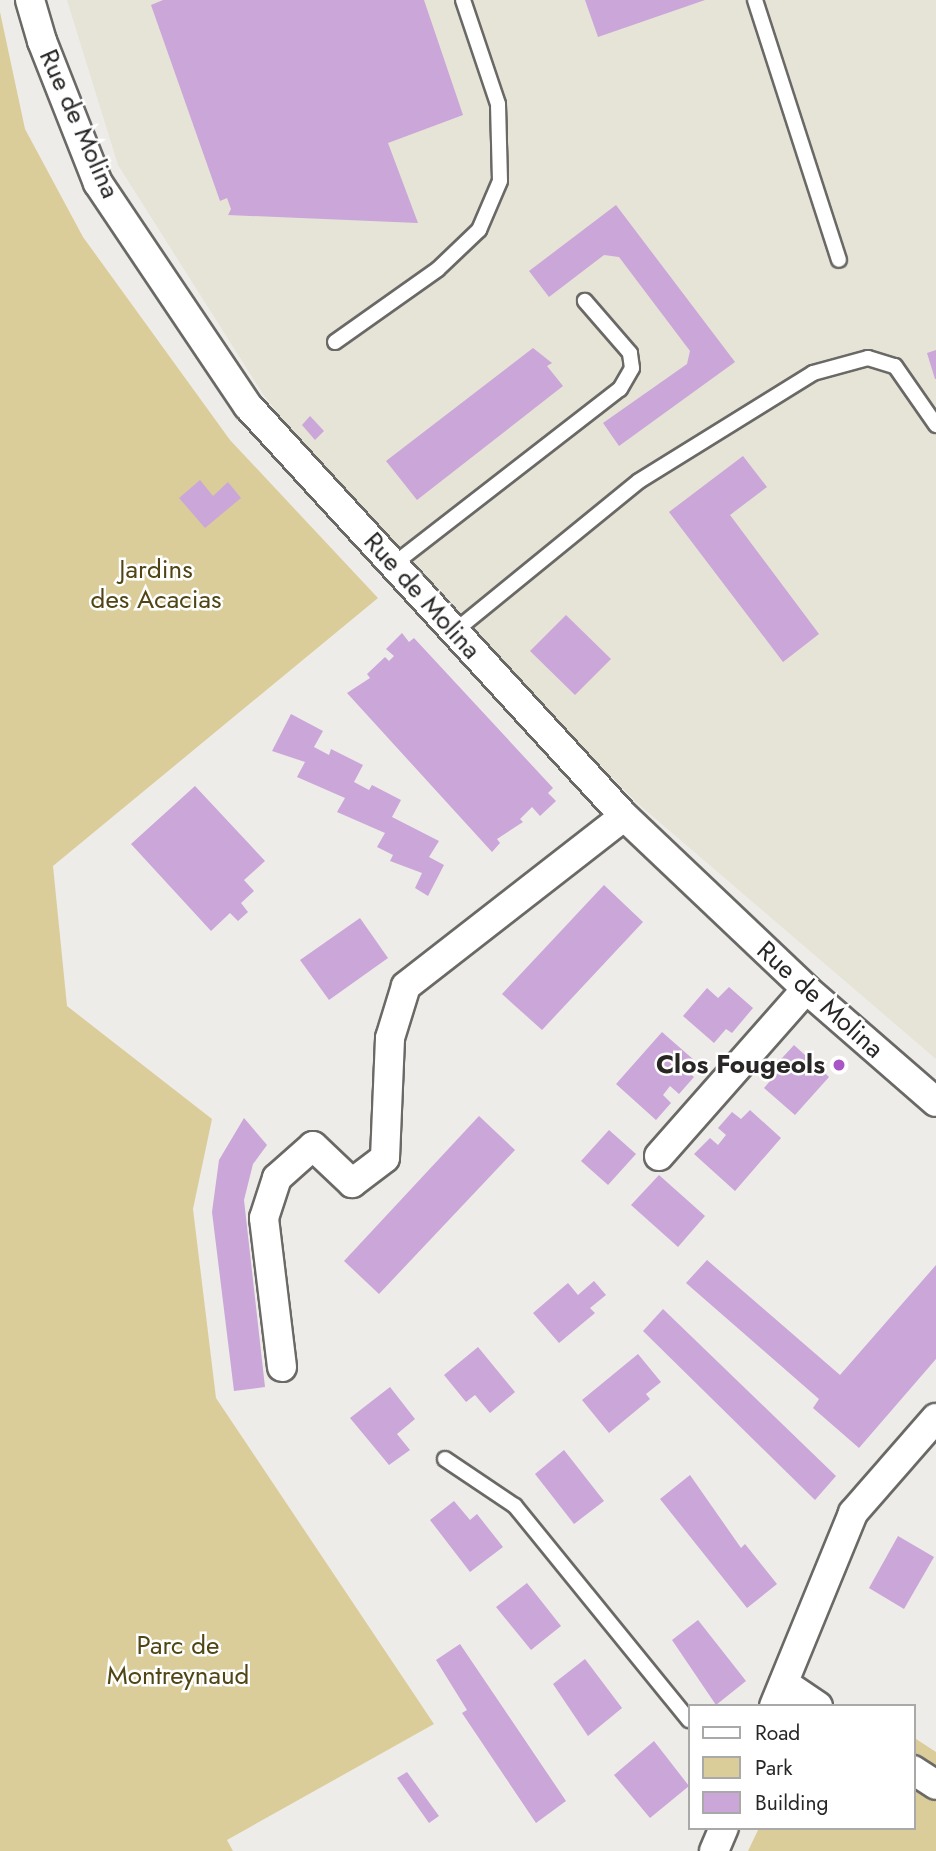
<!DOCTYPE html>
<style>
body{margin:0}
#map{position:relative;width:936px;height:1851px;overflow:hidden;background:#edece8;font-family:Jost,sans-serif}
div>[style]{position:absolute}
[style*='--x']{left:calc(var(--x)*1px);top:calc(var(--y)*1px);width:calc(var(--w)*1px);rotate:calc(var(--a)*1deg)}
.built>*{inset:0;background:#e6e3d7}
.green>*{inset:0;background:#dbcd9a}
.building>*{inset:0;background:#cba6d9}
.roads{filter:drop-shadow(2px 0 #6a6966) drop-shadow(-2px 0 #6a6966) drop-shadow(0 2px #6a6966) drop-shadow(0 -2px #6a6966)}
.service>*{height:14px;margin:-7px;padding:0 7px;transform-origin:7px;border-radius:7px;background:#fff}
.minor>*{height:28px;margin:-14px;padding:0 14px;transform-origin:14px;border-radius:14px;background:#fff}
.dots>*{width:19px;height:19px;translate:-50% -50%;box-sizing:border-box;border:4px solid #fff;border-radius:50%}
span{translate:-50% -50%;white-space:nowrap;text-align:center;line-height:1.15;-webkit-text-stroke:5px #fff;paint-order:stroke}
.street-label{font-size:26px;color:#282726}
.park-label{font-size:26px;color:#514514}
.poi-label{font-size:26px;color:#282726;font-weight:700}
.right{translate:-100% -50%;text-align:right}
.legend{position:absolute;left:688px;top:1704px;width:228px;height:126px;box-sizing:border-box;background:#fff;border:2px solid #a9a9a8;margin:0;padding:9px 12px;list-style:none;font-size:21px;color:#282726}
.legend li{display:flex;align-items:center;gap:14px;height:35px}
.legend b{width:35px;border:2px solid #a9a9a8}
</style>
<div id="map">
<div class="built">
<div style="clip-path:polygon(67px 0,936px 0,936px 1059px,636px 802px,338px 492px,263px 394px,118px 165px)"></div>
</div>
<div class="green">
<div style="clip-path:polygon(0 12px,25px 129px,83px 237px,230px 440px,378px 598px,53px 866px,67px 1006px,212px 1119px,193px 1209px,216px 1398px,434px 1724px,227px 1840px,233px 1851px,0 1851px)"></div>
<div style="clip-path:polygon(913px 1737px,936px 1752px,936px 1851px,748px 1851px,759px 1828px,913px 1828px)"></div>
</div>
<div class="building">
<div style="clip-path:polygon(163px 0,424px 0,463px 115px,388px 143px,418px 223px,228px 215px,231px 209px,227px 198px,220px 201px,151px 5px)"></div>
<div style="clip-path:polygon(585px 0,705px 0,598px 37px)"></div>
<div style="clip-path:polygon(616px 205px,735px 362px,619px 446px,603px 423px,687px 364px,690px 351px,619px 257px,604px 255px,549px 297px,529px 271px)"></div>
<div style="clip-path:polygon(533px 348px,552px 363px,547px 366px,563px 386px,417px 500px,386px 461px)"></div>
<div style="clip-path:polygon(936px 350px,936px 379px,935px 379px,927px 353px)"></div>
<div style="clip-path:polygon(310px 416px,324px 431px,315px 440px,302px 425px)"></div>
<div style="clip-path:polygon(743px 456px,767px 487px,730px 515px,819px 634px,783px 662px,669px 512px)"></div>
<div style="clip-path:polygon(200px 480px,213px 496px,228px 482px,241px 498px,205px 528px,179px 498px)"></div>
<div style="clip-path:polygon(566px 615px,611px 659px,575px 695px,530px 651px)"></div>
<div style="clip-path:polygon(402px 633px,409px 642px,414px 638px,553px 788px,548px 793px,556px 801px,540px 816px,532px 807px,520px 819px,523px 822px,497px 839px,500px 843px,492px 852px,347px 693px,370px 678px,367px 674px,385px 657px,389px 661px,394px 656px,386px 649px)"></div>
<div style="clip-path:polygon(291px 714px,323px 731px,314px 747px,329px 755px,331px 749px,363px 765px,354px 782px,369px 790px,372px 785px,401px 800px,392px 817px,439px 841px,429px 857px,444px 865px,428px 896px,415px 888px,422px 873px,390px 861px,393px 855px,377px 847px,385px 833px,337px 812px,345px 798px,297px 777px,305px 762px,272px 751px)"></div>
<div style="clip-path:polygon(195px 786px,265px 861px,244px 880px,254px 891px,241px 903px,248px 912px,238px 921px,230px 913px,211px 931px,131px 844px)"></div>
<div style="clip-path:polygon(604px 885px,643px 922px,542px 1030px,502px 994px)"></div>
<div style="clip-path:polygon(360px 918px,388px 958px,329px 1000px,300px 960px)"></div>
<div style="clip-path:polygon(729px 987px,753px 1008px,732px 1033px,726px 1029px,714px 1043px,683px 1016px,707px 988px,718px 998px)"></div>
<div style="clip-path:polygon(662px 1032px,694px 1060px,685px 1070px,694px 1077px,679px 1094px,670px 1086px,663px 1095px,671px 1103px,656px 1120px,616px 1084px)"></div>
<div style="clip-path:polygon(794px 1045px,829px 1077px,795px 1115px,764px 1088px,777px 1073px,772px 1069px)"></div>
<div style="clip-path:polygon(750px 1110px,781px 1138px,735px 1191px,694px 1154px,710px 1138px,718px 1145px,726px 1135px,718px 1128px,732px 1112px,741px 1119px)"></div>
<div style="clip-path:polygon(479px 1116px,515px 1150px,379px 1294px,344px 1261px)"></div>
<div style="clip-path:polygon(244px 1118px,267px 1145px,253px 1164px,244px 1200px,265px 1387px,234px 1391px,212px 1212px,219px 1160px)"></div>
<div style="clip-path:polygon(609px 1130px,636px 1154px,608px 1185px,581px 1161px)"></div>
<div style="clip-path:polygon(659px 1175px,705px 1216px,678px 1247px,631px 1205px)"></div>
<div style="clip-path:polygon(707px 1260px,840px 1375px,936px 1265px,936px 1359px,859px 1448px,813px 1408px,819px 1399px,686px 1283px)"></div>
<div style="clip-path:polygon(594px 1281px,606px 1295px,590px 1308px,595px 1313px,559px 1343px,533px 1313px,568px 1283px,578px 1295px)"></div>
<div style="clip-path:polygon(663px 1309px,836px 1476px,815px 1500px,643px 1331px)"></div>
<div style="clip-path:polygon(478px 1347px,515px 1392px,490px 1413px,475px 1395px,466px 1402px,444px 1375px)"></div>
<div style="clip-path:polygon(638px 1354px,661px 1382px,646px 1394px,650px 1399px,609px 1433px,582px 1400px)"></div>
<div style="clip-path:polygon(390px 1387px,415px 1419px,397px 1434px,410px 1450px,389px 1465px,350px 1418px)"></div>
<div style="clip-path:polygon(564px 1450px,604px 1501px,574px 1524px,535px 1474px)"></div>
<div style="clip-path:polygon(690px 1475px,741px 1548px,745px 1544px,777px 1584px,747px 1608px,660px 1499px)"></div>
<div style="clip-path:polygon(454px 1501px,470px 1520px,477px 1514px,503px 1547px,470px 1572px,430px 1520px)"></div>
<div style="clip-path:polygon(898px 1536px,934px 1557px,904px 1609px,869px 1588px)"></div>
<div style="clip-path:polygon(527px 1583px,561px 1626px,531px 1650px,496px 1607px)"></div>
<div style="clip-path:polygon(698px 1620px,746px 1681px,716px 1705px,672px 1640px)"></div>
<div style="clip-path:polygon(460px 1644px,566px 1801px,536px 1823px,462px 1713px,467px 1710px,436px 1660px)"></div>
<div style="clip-path:polygon(585px 1659px,622px 1708px,588px 1736px,553px 1684px)"></div>
<div style="clip-path:polygon(654px 1741px,689px 1786px,650px 1818px,614px 1775px)"></div>
<div style="clip-path:polygon(407px 1772px,439px 1816px,429px 1823px,397px 1778px)"></div>
</div>
<div class="roads">
<div class="service">
<div style="--x:755;--y:0;--w:273;--a:72.1"></div>
<div style="--x:335;--y:342;--w:126;--a:-35.3"></div>
<div style="--x:438;--y:269;--w:57;--a:-43.6"></div>
<div style="--x:479;--y:230;--w:53;--a:-66.8"></div>
<div style="--x:500;--y:181;--w:77;--a:-91.5"></div>
<div style="--x:498;--y:104;--w:110;--a:-108.6"></div>
<div style="--x:394;--y:564;--w:286;--a:-37.8"></div>
<div style="--x:620;--y:389;--w:24;--a:-60"></div>
<div style="--x:632;--y:368;--w:15;--a:-98"></div>
<div style="--x:630;--y:353;--w:69;--a:-130.9"></div>
<div style="--x:455;--y:631;--w:237;--a:-39.2"></div>
<div style="--x:639;--y:481;--w:205;--a:-31.8"></div>
<div style="--x:813;--y:373;--w:57;--a:-15.3"></div>
<div style="--x:868;--y:358;--w:28;--a:17"></div>
<div style="--x:895;--y:366;--w:72;--a:55.2"></div>
<div style="--x:445;--y:1459;--w:84;--a:33.9"></div>
<div style="--x:515;--y:1506;--w:276;--a:50.9"></div>
</div>
<div class="minor">
<div style="--x:30;--y:0;--w:43;--a:73.7"></div>
<div style="--x:42;--y:41;--w:153;--a:68.5"></div>
<div style="--x:98;--y:183;--w:269;--a:56.1"></div>
<div style="--x:248;--y:406;--w:556;--a:47.48"></div>
<div style="--x:624;--y:816;--w:251;--a:43.5"></div>
<div style="--x:806;--y:989;--w:172;--a:41"></div>
<div style="--x:659;--y:1156;--w:222;--a:-48.6"></div>
<div style="--x:282;--y:1367;--w:150;--a:-96.9"></div>
<div style="--x:264;--y:1218;--w:42;--a:-72"></div>
<div style="--x:277;--y:1178;--w:48;--a:-41.6"></div>
<div style="--x:313;--y:1146;--w:54;--a:43.5"></div>
<div style="--x:352;--y:1183;--w:41;--a:-37.1"></div>
<div style="--x:385;--y:1158;--w:120;--a:-87.6"></div>
<div style="--x:390;--y:1038;--w:54;--a:-72.9"></div>
<div style="--x:406;--y:986;--w:276;--a:-37.9"></div>
<div style="--x:784;--y:1683;--w:41;--a:34.1"></div>
<div style="--x:774;--y:1706;--w:209;--a:-67.7"></div>
<div style="--x:853;--y:1513;--w:126;--a:-48.9"></div>
<div style="--x:913;--y:1770;--w:27;--a:33"></div>
<div style="--x:714;--y:1851;--w:25;--a:-67"></div>
</div>
</div>
<div class="dots">
<div style="left:839px;top:1065px;background:#a855c5"></div>
</div>
<div class="street-label">
<span style="left:79px;top:124px;rotate:66deg">Rue de Molina</span>
<span style="left:422px;top:596px;rotate:48deg">Rue de Molina</span>
<span style="left:820px;top:1000px;rotate:42deg">Rue de Molina</span>
</div>
<div class="park-label">
<span style="left:156px;top:585px">Jardins<br>des Acacias</span>
<span style="left:178px;top:1661px">Parc de<br>Montreynaud</span>
</div>
<div class="poi-label">
<span class="right" style="left:825px;top:1065px">Clos Fougeols</span>
</div>
<ul class="legend">
<li><b style="height:9px;background:#fff"></b>Road</li>
<li><b style="height:19px;background:#dbcd9a"></b>Park</li>
<li><b style="height:19px;background:#cba6d9"></b>Building</li>
</ul>
</div>
